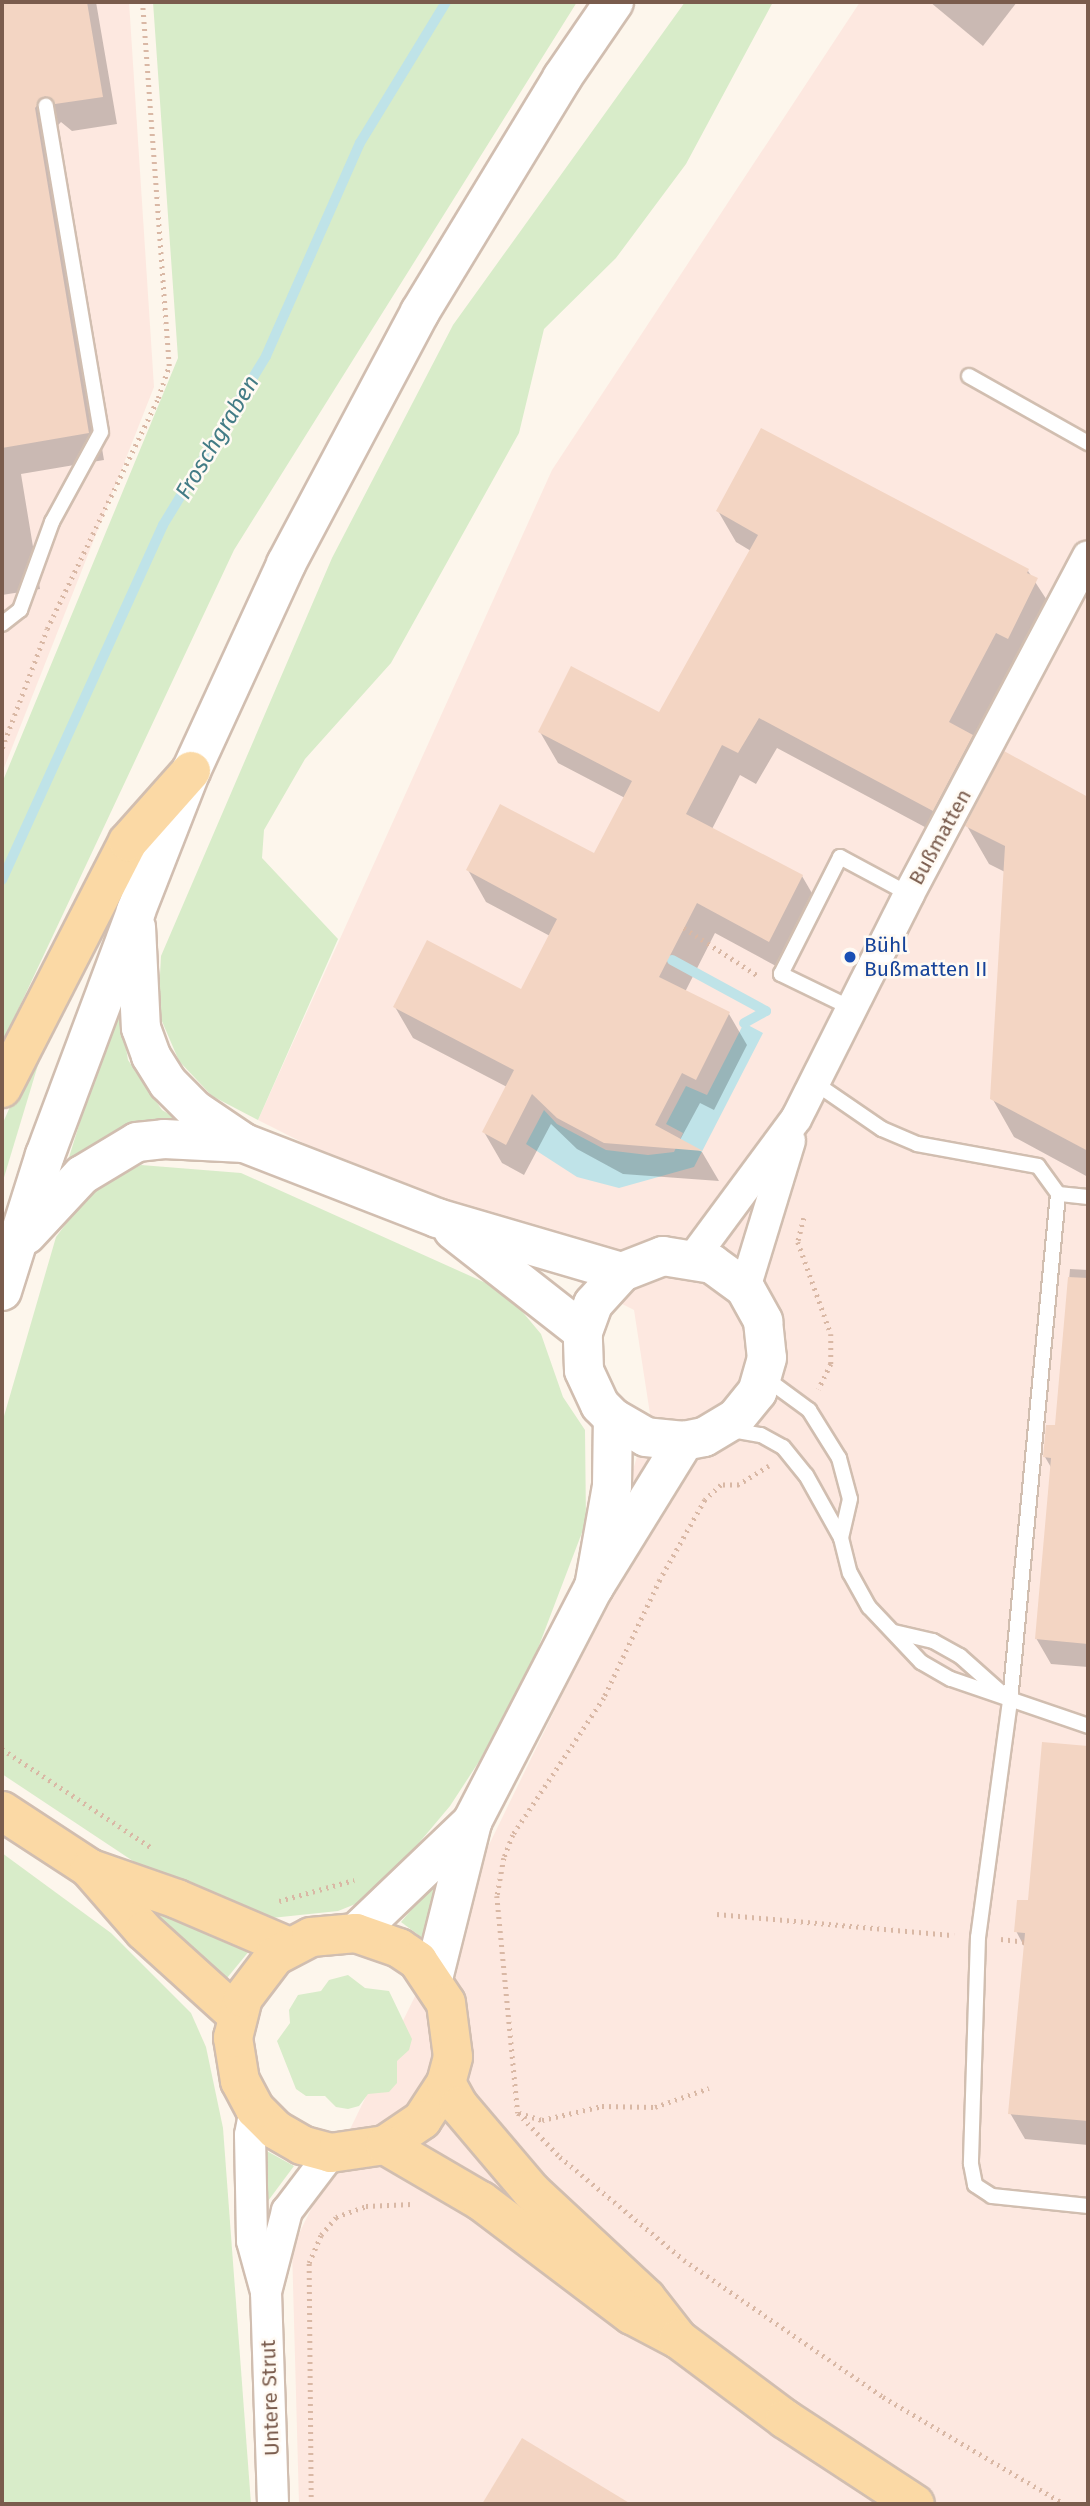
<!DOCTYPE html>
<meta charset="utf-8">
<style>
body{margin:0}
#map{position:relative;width:1090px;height:2506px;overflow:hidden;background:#fdf6ec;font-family:"Fira Sans",sans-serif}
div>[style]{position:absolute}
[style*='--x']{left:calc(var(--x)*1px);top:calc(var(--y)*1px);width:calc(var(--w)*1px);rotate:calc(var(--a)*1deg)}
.commercial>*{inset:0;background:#fde8e0}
.green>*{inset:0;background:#d8ecc9}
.water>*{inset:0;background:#bfe3e8}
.shadow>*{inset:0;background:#0003}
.stream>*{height:10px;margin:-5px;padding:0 5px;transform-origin:5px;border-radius:5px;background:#bfe3e8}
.building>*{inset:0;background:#f3d5c3}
.path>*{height:4.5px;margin-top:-2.25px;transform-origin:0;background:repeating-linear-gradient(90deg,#d9b8a5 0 2px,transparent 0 7px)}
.roads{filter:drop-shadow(2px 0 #d1beb0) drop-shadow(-2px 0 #d1beb0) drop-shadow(0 2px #d1beb0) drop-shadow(0 -2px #d1beb0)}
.lane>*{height:14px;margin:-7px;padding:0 7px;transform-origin:7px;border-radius:7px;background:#fff}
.street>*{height:30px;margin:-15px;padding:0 15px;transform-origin:15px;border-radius:15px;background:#fff}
.secondary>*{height:38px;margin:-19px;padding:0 19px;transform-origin:19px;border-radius:19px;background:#fff}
.primary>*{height:38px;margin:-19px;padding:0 19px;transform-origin:19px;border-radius:19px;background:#fbd9a5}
.dots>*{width:19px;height:19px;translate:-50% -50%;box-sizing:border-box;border:4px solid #fffaf3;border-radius:50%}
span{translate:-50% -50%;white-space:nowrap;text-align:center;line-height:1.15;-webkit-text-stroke:5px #fffaf3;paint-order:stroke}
.street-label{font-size:21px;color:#7a5c4d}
.transit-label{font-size:21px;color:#164399}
.left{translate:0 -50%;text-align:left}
.water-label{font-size:23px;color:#437c86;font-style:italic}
.frame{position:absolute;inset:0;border:4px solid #7a5c4d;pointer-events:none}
</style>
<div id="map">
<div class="commercial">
<div style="clip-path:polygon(2px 2px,129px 2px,154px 387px,2px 773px)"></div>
<div style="clip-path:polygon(860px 2px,1088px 2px,1088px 2504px,299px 2504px,292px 2248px,568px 1683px,650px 1414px,634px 1310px,258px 1120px,552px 470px)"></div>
</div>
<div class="green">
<div style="clip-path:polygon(153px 2px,577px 2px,234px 550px,2px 1044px,2px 783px,178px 358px)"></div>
<div style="clip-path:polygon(685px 2px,773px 2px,686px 164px,616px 258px,544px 329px,519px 433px,391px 663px,305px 759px,264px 830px,262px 858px,338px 939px,258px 1120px,212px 1096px,179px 1061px,158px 1012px,161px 956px,332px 558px,453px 325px)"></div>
<div style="clip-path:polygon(60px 992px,2px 1184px,2px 1125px)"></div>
<div style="clip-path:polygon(118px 999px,128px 1060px,162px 1110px,198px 1131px,151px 1122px,105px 1137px,66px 1167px)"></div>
<div style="clip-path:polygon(141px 1165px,241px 1173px,506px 1292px,541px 1334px,563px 1397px,585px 1430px,586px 1522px,532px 1664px,480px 1760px,450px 1806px,386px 1882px,363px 1901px,338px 1911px,262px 1919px,142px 1867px,2px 1774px,2px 1423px,56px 1237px,92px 1189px)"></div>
<div style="clip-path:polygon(2px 1853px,111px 1933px,191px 2013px,206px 2047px,223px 2128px,251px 2504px,2px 2504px)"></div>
<div style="clip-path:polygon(440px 1876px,424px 1936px,421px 1937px,401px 1922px)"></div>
<div style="clip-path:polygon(160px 1910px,250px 1950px,227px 1978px,158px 1918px)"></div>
<div style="clip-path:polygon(348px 1975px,365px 1988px,389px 1991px,412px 2039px,409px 2050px,397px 2061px,397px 2083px,389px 2092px,368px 2094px,359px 2106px,348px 2109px,336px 2107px,325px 2096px,306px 2096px,296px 2089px,277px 2041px,290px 2023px,289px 2010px,298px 1995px,321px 1991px,329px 1980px)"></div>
<div style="clip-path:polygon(265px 2150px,294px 2166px,265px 2205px)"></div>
</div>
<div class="water">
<div style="clip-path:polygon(744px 1023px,763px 1033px,694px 1167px,619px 1188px,577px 1177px,526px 1144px,544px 1110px,557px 1124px,606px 1150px,648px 1155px,674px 1152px,683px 1133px,666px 1124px,686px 1086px,707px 1095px)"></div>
</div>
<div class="shadow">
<div style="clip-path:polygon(2px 2px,96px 2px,117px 124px,72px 131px,61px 122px,49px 135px,104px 460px,21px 474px,40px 589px,2px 595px)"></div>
<div style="clip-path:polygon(930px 2px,1017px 2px,983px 46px)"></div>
<div style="clip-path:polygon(718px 511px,1028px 571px,1054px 611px,1026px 669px,1014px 663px,974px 739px,990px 767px,951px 841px,777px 748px,756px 784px,740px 775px,712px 829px,802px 876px,820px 907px,787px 972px,715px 933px,685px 992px,729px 1014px,747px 1045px,714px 1110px,700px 1103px,680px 1140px,702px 1152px,719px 1181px,623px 1174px,577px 1149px,551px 1124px,524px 1175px,502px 1163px,484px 1132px,507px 1087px,413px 1038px,395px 1007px,522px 991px,550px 936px,486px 902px,468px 870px,595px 855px,625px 798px,558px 763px,540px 732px,660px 715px,751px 551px,736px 542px)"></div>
<div style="clip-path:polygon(1005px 754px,1088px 799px,1088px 1177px,1014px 1137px,992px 1098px,1005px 872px,989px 864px,967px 826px)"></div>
<div style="clip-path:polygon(1070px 1269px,1088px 1270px,1088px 1667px,1051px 1664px,1036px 1638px,1052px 1469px,1045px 1457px,1056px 1427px)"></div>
<div style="clip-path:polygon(1044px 1743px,1088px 1748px,1088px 2145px,1025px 2139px,1010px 2113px,1025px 1948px,1016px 1931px,1029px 1902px)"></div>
<div style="clip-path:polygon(523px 2441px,617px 2498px,621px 2504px,484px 2504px)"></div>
</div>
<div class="stream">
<div style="--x:2;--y:880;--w:390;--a:-65.6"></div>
<div style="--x:163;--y:525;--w:198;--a:-58.6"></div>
<div style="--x:266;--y:356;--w:233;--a:-66.2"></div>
<div style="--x:360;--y:143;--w:165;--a:-58.6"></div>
<div style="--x:672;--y:960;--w:107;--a:28.5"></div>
<div style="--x:766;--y:1011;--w:25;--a:151"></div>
</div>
<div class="building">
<div style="clip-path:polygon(2px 2px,87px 2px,103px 97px,55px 104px,45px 96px,35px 108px,89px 433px,2px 448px)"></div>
<div style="clip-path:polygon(761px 428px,1029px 569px,1027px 573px,1038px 578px,1008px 639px,996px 633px,949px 722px,973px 735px,933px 811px,759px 718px,738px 753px,722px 745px,686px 814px,803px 875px,769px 942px,697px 903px,659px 977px,730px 1012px,696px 1080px,682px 1073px,655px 1125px,703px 1151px,604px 1143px,557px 1118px,532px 1094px,506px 1145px,482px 1132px,514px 1070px,393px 1007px,427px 940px,521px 989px,557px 919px,466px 870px,500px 804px,594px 853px,632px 781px,538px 732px,571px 666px,659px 712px,758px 535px,716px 511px)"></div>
<div style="clip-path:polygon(1004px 751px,1088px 797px,1088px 1151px,990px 1099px,1005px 846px,965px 826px)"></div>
<div style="clip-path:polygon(1068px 1277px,1088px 1278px,1088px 1644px,1035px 1639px,1051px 1458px,1043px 1457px,1046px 1425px,1055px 1425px)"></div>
<div style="clip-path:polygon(1042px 1742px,1088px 1746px,1088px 2121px,1008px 2114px,1025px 1933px,1014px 1932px,1017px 1900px,1028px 1900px)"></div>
<div style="clip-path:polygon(522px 2438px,631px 2504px,482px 2504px)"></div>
</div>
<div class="path">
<div style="--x:2;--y:748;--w:127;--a:-69.3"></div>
<div style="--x:47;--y:629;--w:256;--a:-64.3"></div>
<div style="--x:158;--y:398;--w:34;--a:-71"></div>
<div style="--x:169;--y:366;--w:365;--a:-94.2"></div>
<div style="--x:684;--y:928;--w:87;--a:32.8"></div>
<div style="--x:804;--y:1218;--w:25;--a:104"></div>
<div style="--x:798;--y:1242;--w:98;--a:70.3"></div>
<div style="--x:831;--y:1334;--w:30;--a:90"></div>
<div style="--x:831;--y:1364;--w:28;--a:116"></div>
<div style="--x:769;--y:1466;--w:36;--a:148"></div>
<div style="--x:739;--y:1485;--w:18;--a:180"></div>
<div style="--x:721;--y:1485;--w:22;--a:137"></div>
<div style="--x:705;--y:1500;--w:92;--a:119.4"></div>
<div style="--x:660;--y:1580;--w:131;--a:115.4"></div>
<div style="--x:604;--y:1698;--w:164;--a:123.6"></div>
<div style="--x:513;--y:1835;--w:25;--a:111"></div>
<div style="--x:504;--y:1858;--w:39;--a:100"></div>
<div style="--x:497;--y:1896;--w:218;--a:84.5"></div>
<div style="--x:518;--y:2113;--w:61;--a:46.3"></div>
<div style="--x:560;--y:2157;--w:161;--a:39.7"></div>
<div style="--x:684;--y:2260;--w:242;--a:34.5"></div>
<div style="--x:883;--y:2397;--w:211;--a:30.5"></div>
<div style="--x:2;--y:1749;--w:180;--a:33.4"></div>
<div style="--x:279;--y:1901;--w:78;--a:-15.6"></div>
<div style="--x:717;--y:1914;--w:238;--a:5.1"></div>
<div style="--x:1001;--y:1939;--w:24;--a:7"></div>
<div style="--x:519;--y:2113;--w:24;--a:17"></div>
<div style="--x:542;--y:2120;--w:62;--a:-13.1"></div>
<div style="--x:602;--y:2106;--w:53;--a:1.1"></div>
<div style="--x:655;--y:2107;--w:57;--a:-19.4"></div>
<div style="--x:311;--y:2504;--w:241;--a:-90.5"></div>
<div style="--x:309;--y:2263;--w:30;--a:-67"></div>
<div style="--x:321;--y:2235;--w:23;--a:-50"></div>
<div style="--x:336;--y:2217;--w:32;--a:-20"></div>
<div style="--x:366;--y:2206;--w:46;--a:-2.5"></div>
</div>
<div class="roads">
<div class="lane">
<div style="--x:969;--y:376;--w:137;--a:29.4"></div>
<div style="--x:2;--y:624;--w:23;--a:-38"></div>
<div style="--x:20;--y:610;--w:94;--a:-70"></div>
<div style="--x:52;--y:522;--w:102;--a:-61.4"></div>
<div style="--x:101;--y:432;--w:331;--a:-99.6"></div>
<div style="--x:851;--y:1008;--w:78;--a:-154.1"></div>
<div style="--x:781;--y:974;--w:131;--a:-63.2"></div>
<div style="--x:840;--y:857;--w:78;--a:28.2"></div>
<div style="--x:815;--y:1083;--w:81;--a:34.5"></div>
<div style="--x:882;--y:1129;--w:38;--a:23"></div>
<div style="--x:917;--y:1144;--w:123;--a:10.3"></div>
<div style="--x:1038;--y:1166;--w:34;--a:54"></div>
<div style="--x:1088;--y:1197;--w:30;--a:-174"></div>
<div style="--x:1058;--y:1194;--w:509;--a:95.41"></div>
<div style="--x:1010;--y:1701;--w:238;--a:97.7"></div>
<div style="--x:978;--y:1937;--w:227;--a:91.8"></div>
<div style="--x:971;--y:2164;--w:21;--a:79"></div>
<div style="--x:975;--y:2185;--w:20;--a:33"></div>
<div style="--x:992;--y:2196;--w:97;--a:5.9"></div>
<div style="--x:764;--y:1377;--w:56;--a:36.3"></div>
<div style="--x:809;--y:1410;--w:57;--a:58"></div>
<div style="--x:839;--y:1458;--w:42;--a:75"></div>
<div style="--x:850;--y:1499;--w:40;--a:103"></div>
<div style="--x:732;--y:1430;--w:29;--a:10"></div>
<div style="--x:761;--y:1435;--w:25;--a:29"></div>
<div style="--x:783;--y:1447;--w:36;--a:51"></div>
<div style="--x:806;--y:1475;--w:72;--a:60.9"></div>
<div style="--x:841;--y:1538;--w:36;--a:76"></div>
<div style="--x:850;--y:1573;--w:39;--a:61"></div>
<div style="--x:869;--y:1607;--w:76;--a:46.6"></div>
<div style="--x:921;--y:1662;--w:34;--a:30"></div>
<div style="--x:951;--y:1679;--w:145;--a:18.9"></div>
<div style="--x:894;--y:1632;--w:40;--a:13"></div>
<div style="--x:933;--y:1641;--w:31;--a:29"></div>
<div style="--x:960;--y:1656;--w:59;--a:41.6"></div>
</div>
<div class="street">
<div style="--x:693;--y:1258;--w:173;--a:-53.5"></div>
<div style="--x:796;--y:1119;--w:252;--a:-63.3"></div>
<div style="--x:909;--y:894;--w:382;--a:-62.1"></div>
<div style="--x:745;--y:1288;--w:154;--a:-73"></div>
<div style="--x:255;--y:2109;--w:26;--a:101"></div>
<div style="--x:250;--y:2135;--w:106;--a:88.9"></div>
<div style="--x:252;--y:2241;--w:53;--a:74.6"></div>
<div style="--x:266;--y:2292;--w:212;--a:88.1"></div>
<div style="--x:266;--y:2292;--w:84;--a:-75.5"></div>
<div style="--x:287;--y:2211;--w:73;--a:-52.8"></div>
</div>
<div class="secondary">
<div style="--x:136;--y:927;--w:101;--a:87.2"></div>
<div style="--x:141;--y:1028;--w:30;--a:70"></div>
<div style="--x:151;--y:1056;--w:32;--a:58"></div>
<div style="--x:168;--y:1083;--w:38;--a:45"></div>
<div style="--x:195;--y:1110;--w:59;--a:34"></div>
<div style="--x:244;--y:1143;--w:207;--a:21.2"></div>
<div style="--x:437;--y:1218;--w:193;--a:16.3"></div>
<div style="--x:453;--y:1230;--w:165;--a:38.1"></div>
<div style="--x:26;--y:1235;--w:82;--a:-47"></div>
<div style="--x:82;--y:1175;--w:64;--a:-31"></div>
<div style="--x:137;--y:1142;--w:27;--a:-6"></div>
<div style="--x:164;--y:1139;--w:80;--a:2.9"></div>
<div style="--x:2;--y:1291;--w:143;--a:-72.5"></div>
<div style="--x:45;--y:1155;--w:260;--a:-69.5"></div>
<div style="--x:136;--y:911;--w:150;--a:-68.6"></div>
<div style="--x:191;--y:771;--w:228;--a:-65.3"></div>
<div style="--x:286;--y:564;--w:285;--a:-62"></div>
<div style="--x:420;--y:312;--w:274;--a:-58.7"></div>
<div style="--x:562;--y:78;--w:92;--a:-55.6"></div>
<div style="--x:594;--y:1587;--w:103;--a:-79.9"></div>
<div style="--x:612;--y:1486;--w:68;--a:-89.2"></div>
<div style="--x:613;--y:1418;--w:18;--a:-135"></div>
<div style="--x:600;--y:1405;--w:38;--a:-115"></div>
<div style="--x:584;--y:1370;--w:38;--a:-92"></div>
<div style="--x:583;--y:1332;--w:30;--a:-70"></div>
<div style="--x:593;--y:1304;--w:43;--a:-47.8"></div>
<div style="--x:622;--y:1272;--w:44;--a:-21.3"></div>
<div style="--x:663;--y:1256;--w:50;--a:9.3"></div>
<div style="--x:712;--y:1264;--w:41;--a:36"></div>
<div style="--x:745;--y:1288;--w:38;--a:61"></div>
<div style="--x:763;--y:1321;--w:37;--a:84"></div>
<div style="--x:767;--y:1358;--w:35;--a:106"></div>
<div style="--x:757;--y:1392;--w:33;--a:129"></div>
<div style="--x:736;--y:1418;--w:37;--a:149"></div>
<div style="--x:704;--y:1437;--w:20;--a:169"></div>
<div style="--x:684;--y:1441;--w:38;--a:-174"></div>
<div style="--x:646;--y:1437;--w:38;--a:-150"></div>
<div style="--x:356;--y:1933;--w:161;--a:-43.7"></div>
<div style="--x:433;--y:1979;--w:162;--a:-76"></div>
<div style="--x:472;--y:1822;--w:265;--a:-62.6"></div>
<div style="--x:594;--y:1587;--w:172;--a:-58.3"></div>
</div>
<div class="primary">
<div style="--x:2;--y:1088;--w:276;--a:-62.9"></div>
<div style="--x:128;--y:842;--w:95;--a:-48.4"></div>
<div style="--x:2;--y:1811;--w:104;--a:33.2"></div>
<div style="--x:89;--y:1868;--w:84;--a:48.9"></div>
<div style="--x:144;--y:1931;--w:125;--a:42.1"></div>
<div style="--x:91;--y:1869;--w:91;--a:19.2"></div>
<div style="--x:177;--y:1899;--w:122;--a:23.2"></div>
<div style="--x:446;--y:2083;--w:44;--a:123"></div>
<div style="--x:422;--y:2120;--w:45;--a:146"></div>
<div style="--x:385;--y:2145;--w:55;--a:171.6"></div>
<div style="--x:331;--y:2153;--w:30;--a:-165"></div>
<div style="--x:302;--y:2145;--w:30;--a:-150"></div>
<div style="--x:276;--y:2130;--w:30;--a:-135"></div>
<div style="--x:255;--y:2109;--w:32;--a:-118"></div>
<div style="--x:240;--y:2081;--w:44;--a:-99.2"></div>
<div style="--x:233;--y:2038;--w:41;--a:-76"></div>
<div style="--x:243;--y:1998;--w:53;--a:-52.7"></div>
<div style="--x:275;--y:1956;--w:41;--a:-27.8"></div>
<div style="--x:311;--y:1937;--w:45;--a:-5.1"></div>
<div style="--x:356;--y:1933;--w:46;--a:19.2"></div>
<div style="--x:399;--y:1948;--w:23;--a:34"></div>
<div style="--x:418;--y:1961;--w:50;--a:56.3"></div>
<div style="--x:446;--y:2003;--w:54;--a:82.6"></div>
<div style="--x:453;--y:2057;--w:27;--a:105"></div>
<div style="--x:446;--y:2083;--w:26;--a:61"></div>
<div style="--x:459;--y:2106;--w:111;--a:49.7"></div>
<div style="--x:531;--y:2191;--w:157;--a:42.9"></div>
<div style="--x:646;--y:2298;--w:52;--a:52"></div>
<div style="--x:385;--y:2145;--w:111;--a:30.3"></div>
<div style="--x:481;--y:2201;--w:189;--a:37.1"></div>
<div style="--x:632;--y:2315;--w:52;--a:27.6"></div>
<div style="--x:678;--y:2339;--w:134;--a:36.8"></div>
<div style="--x:785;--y:2419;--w:155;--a:33.2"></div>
</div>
</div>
<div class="dots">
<div style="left:850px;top:957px;background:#1a4fb4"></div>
</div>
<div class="street-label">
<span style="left:940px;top:837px;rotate:-61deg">Bußmatten</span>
<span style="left:270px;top:2398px;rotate:-92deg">Untere Strut</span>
</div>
<div class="transit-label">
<span class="left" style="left:864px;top:957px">Bühl<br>Bußmatten II</span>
</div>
<div class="water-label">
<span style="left:217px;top:437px;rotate:-59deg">Froschgraben</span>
</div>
<div class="frame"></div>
</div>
